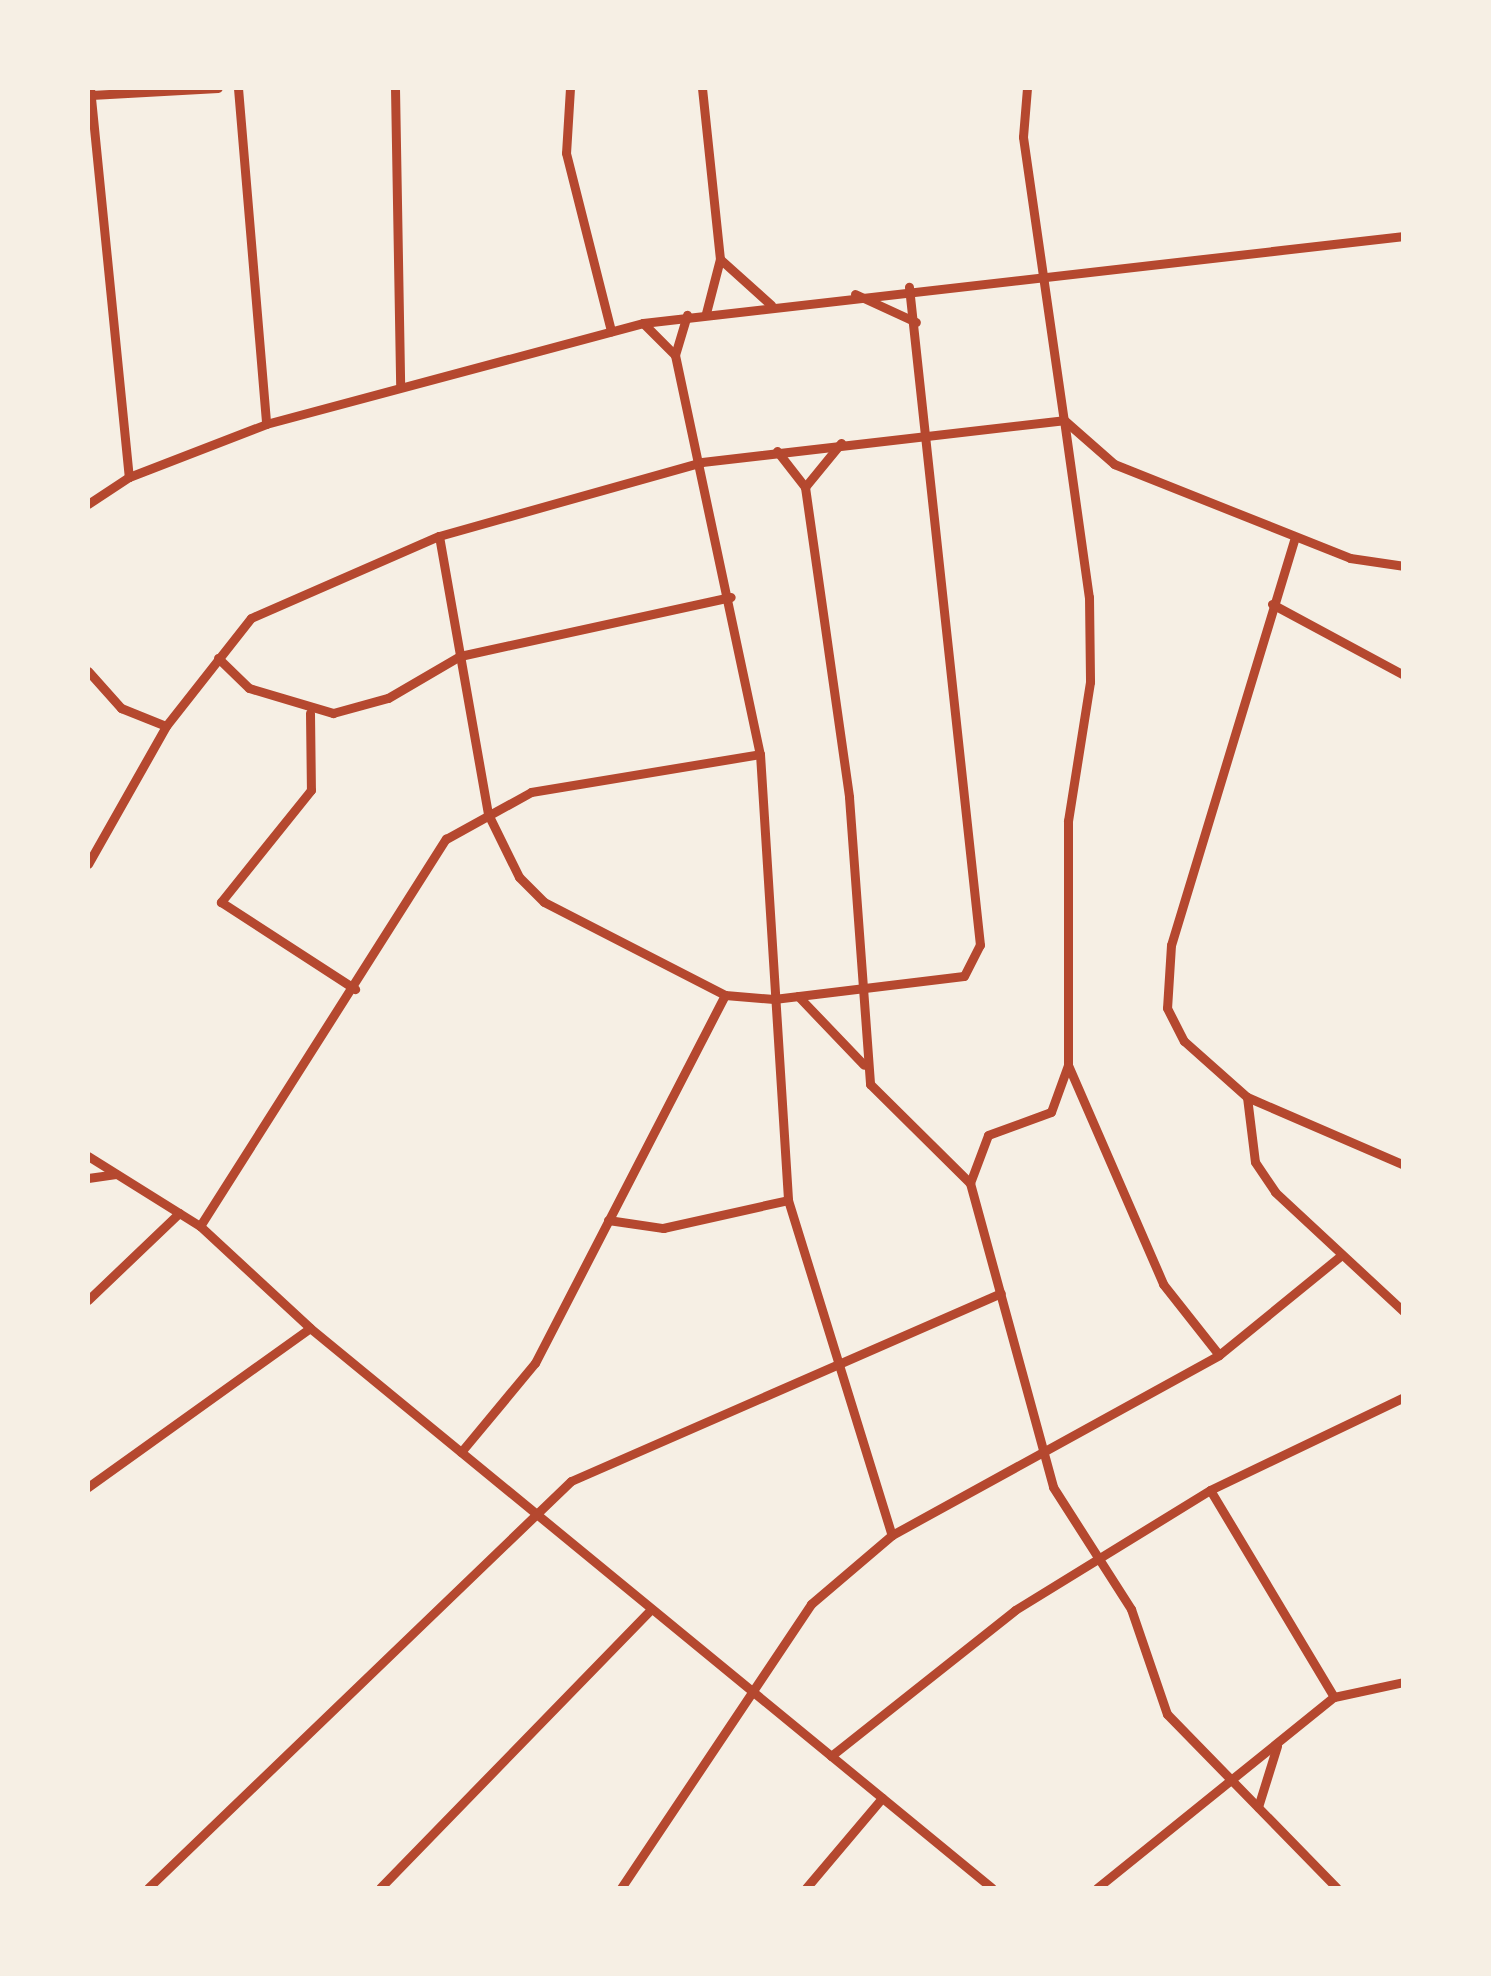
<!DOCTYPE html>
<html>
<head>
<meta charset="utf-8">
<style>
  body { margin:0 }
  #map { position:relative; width:1491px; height:1976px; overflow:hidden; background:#f6efe4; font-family:"Golos Text",sans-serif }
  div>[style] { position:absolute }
  .minor>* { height:9px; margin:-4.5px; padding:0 4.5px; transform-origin:4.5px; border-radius:4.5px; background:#b5482f }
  span { translate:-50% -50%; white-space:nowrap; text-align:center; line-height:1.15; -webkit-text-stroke:8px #f6efe4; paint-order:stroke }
  .frame { position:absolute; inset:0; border:90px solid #f6efe4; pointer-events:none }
</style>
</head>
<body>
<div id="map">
  <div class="minor">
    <div style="left:90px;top:88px;width:391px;rotate:84.3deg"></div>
    <div style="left:238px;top:88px;width:337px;rotate:85.2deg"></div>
    <div style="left:395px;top:88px;width:296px;rotate:89deg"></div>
    <div style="left:570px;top:88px;width:65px;rotate:93.5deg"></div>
    <div style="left:566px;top:153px;width:184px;rotate:75.8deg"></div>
    <div style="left:702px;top:88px;width:172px;rotate:84deg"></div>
    <div style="left:720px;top:259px;width:56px;rotate:104.5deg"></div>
    <div style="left:1027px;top:88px;width:49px;rotate:94.7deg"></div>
    <div style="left:1023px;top:137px;width:286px;rotate:81.8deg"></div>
    <div style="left:1064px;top:420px;width:67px;rotate:41.3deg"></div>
    <div style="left:1114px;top:464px;width:254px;rotate:21.7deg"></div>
    <div style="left:1350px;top:558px;width:55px;rotate:8.4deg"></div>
    <div style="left:91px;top:95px;width:127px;rotate:-3.2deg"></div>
    <div style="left:720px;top:259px;width:69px;rotate:42deg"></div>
    <div style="left:855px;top:294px;width:67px;rotate:24.7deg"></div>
    <div style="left:643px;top:323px;width:45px;rotate:45deg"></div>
    <div style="left:675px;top:355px;width:408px;rotate:78deg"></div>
    <div style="left:760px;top:754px;width:447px;rotate:86.4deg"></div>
    <div style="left:788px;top:1200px;width:351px;rotate:72.8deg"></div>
    <div style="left:675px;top:355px;width:42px;rotate:-73.3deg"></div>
    <div style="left:777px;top:451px;width:46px;rotate:52.1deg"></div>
    <div style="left:805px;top:487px;width:313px;rotate:81.9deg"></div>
    <div style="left:849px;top:797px;width:288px;rotate:85.8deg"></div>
    <div style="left:870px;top:1084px;width:141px;rotate:44.7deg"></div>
    <div style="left:970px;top:1183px;width:315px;rotate:74.7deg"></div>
    <div style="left:1053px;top:1487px;width:145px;rotate:57.4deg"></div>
    <div style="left:1131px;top:1609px;width:111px;rotate:71.1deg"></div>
    <div style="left:1167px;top:1714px;width:243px;rotate:45.7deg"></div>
    <div style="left:805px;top:487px;width:57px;rotate:-50.7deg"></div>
    <div style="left:88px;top:504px;width:49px;rotate:-33.4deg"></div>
    <div style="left:129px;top:477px;width:147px;rotate:-21.1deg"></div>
    <div style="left:266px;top:424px;width:390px;rotate:-15deg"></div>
    <div style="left:643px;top:323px;width:766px;rotate:-6.52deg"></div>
    <div style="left:439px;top:536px;width:282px;rotate:80deg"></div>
    <div style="left:488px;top:814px;width:70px;rotate:63.8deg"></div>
    <div style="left:519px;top:877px;width:35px;rotate:45deg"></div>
    <div style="left:544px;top:902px;width:203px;rotate:27.2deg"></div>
    <div style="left:725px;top:995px;width:49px;rotate:4.7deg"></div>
    <div style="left:774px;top:999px;width:191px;rotate:-6.9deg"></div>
    <div style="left:964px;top:976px;width:35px;rotate:-63deg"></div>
    <div style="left:980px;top:945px;width:662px;rotate:-96.16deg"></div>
    <div style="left:1295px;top:537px;width:426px;rotate:106.9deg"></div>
    <div style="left:1171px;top:945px;width:63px;rotate:93.6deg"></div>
    <div style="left:1167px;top:1008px;width:37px;rotate:63deg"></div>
    <div style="left:1184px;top:1041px;width:84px;rotate:41.6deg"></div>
    <div style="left:1247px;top:1097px;width:171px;rotate:23.4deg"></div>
    <div style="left:1272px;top:604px;width:150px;rotate:28.3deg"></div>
    <div style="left:218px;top:658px;width:43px;rotate:44.1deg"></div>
    <div style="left:249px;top:688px;width:88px;rotate:16.6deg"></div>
    <div style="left:333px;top:713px;width:57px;rotate:-15.3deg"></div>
    <div style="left:388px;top:698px;width:83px;rotate:-30.3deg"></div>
    <div style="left:460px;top:656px;width:277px;rotate:-12.3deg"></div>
    <div style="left:88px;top:671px;width:50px;rotate:48.3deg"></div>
    <div style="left:121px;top:708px;width:48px;rotate:21.8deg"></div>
    <div style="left:310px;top:713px;width:77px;rotate:89.3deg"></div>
    <div style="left:311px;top:790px;width:144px;rotate:128.8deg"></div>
    <div style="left:221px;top:902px;width:160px;rotate:33deg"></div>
    <div style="left:88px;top:864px;width:159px;rotate:-60.5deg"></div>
    <div style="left:166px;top:726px;width:137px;rotate:-51.8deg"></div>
    <div style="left:251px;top:618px;width:205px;rotate:-23.6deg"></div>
    <div style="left:439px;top:536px;width:273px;rotate:-15.7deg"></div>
    <div style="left:702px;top:462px;width:364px;rotate:-6.6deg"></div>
    <div style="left:1064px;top:420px;width:179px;rotate:82deg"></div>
    <div style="left:1089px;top:597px;width:85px;rotate:89.3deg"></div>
    <div style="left:1090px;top:682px;width:141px;rotate:99deg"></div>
    <div style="left:1068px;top:821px;width:244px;rotate:90deg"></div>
    <div style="left:1068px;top:1065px;width:239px;rotate:66.5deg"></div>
    <div style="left:1163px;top:1284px;width:90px;rotate:51.7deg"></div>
    <div style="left:798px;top:996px;width:95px;rotate:46.3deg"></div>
    <div style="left:1247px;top:1097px;width:65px;rotate:83deg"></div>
    <div style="left:1255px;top:1162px;width:36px;rotate:56deg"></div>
    <div style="left:1275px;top:1192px;width:176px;rotate:42.9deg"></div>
    <div style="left:88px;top:1156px;width:132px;rotate:32deg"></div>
    <div style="left:200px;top:1226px;width:150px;rotate:42.8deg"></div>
    <div style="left:310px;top:1328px;width:882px;rotate:39.39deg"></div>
    <div style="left:88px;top:1178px;width:28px;rotate:-8deg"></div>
    <div style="left:970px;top:1183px;width:51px;rotate:-69.4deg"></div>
    <div style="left:988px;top:1135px;width:67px;rotate:-20.1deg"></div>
    <div style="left:1051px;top:1112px;width:50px;rotate:-70.1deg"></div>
    <div style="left:608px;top:1220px;width:56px;rotate:8.3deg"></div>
    <div style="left:663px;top:1228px;width:128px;rotate:-12.6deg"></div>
    <div style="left:200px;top:1226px;width:459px;rotate:-57.6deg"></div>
    <div style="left:446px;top:839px;width:97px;rotate:-28.9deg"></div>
    <div style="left:531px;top:792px;width:232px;rotate:-9.4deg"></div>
    <div style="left:88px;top:1300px;width:126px;rotate:-43.7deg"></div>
    <div style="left:461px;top:1452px;width:116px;rotate:-50.3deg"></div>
    <div style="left:535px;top:1363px;width:414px;rotate:-62.7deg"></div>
    <div style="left:88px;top:1487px;width:273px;rotate:-35.6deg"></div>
    <div style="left:1334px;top:1697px;width:241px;rotate:-120.9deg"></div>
    <div style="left:1210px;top:1490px;width:215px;rotate:-25.6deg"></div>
    <div style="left:831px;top:1756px;width:235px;rotate:-38.4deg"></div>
    <div style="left:1015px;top:1610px;width:229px;rotate:-31.6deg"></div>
    <div style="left:1258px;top:1807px;width:64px;rotate:-72.7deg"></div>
    <div style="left:148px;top:1888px;width:587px;rotate:-43.9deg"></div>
    <div style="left:571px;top:1481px;width:469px;rotate:-23.6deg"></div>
    <div style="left:380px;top:1888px;width:389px;rotate:-45.8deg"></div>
    <div style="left:621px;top:1888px;width:342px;rotate:-56.2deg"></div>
    <div style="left:811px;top:1604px;width:106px;rotate:-40.4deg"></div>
    <div style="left:892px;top:1535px;width:373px;rotate:-28.8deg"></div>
    <div style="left:1219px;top:1355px;width:155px;rotate:-39.2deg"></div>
    <div style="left:806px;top:1888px;width:118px;rotate:-49.8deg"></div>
    <div style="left:1097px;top:1888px;width:304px;rotate:-38.9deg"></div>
    <div style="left:1334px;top:1697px;width:72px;rotate:-12.1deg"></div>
  </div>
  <div class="frame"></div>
</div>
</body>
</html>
